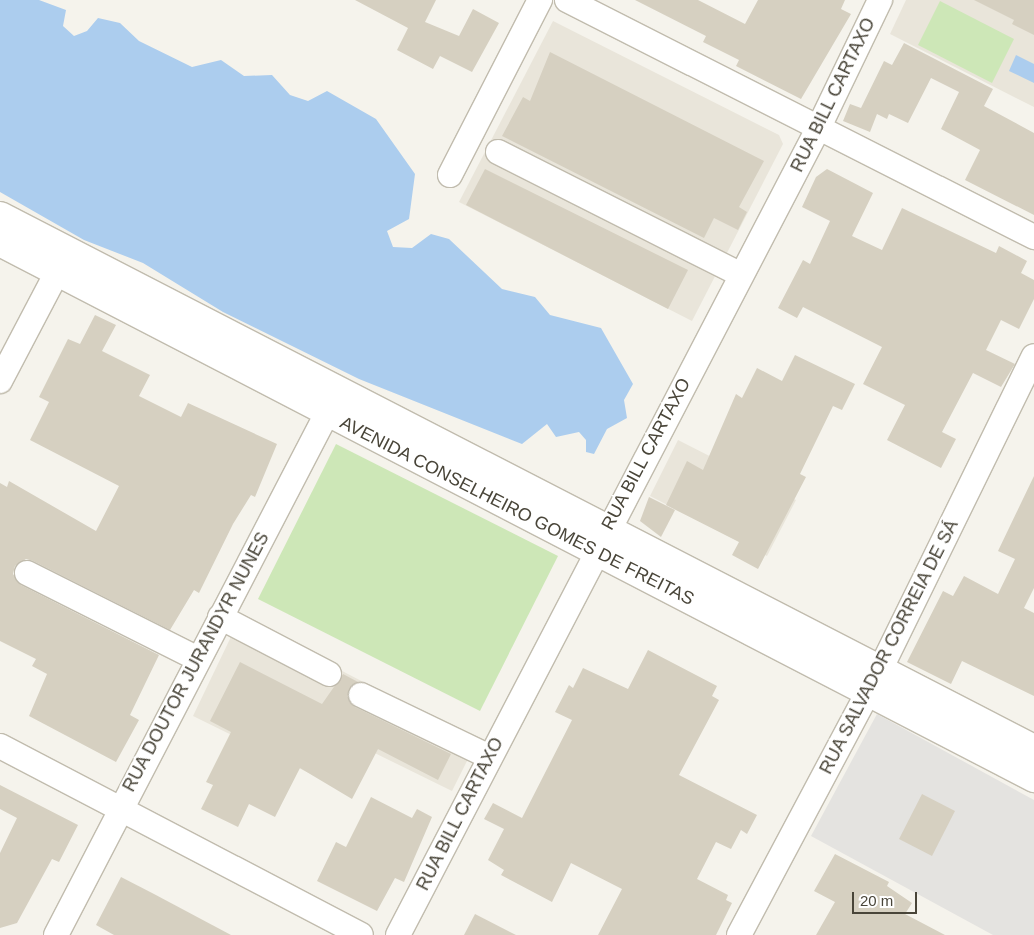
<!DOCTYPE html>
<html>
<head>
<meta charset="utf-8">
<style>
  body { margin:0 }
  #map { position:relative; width:1034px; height:935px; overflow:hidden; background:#f5f3ec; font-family:Arial,sans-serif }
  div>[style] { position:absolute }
  .residential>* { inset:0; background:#e9e5da }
  .green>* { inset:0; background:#cde7b7 }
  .parking>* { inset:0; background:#e4e3e0 }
  .water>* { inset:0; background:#accdee }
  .building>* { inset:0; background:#d6d0c1 }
  .roads { filter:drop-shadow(1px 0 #c1bcae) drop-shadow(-1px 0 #c1bcae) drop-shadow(0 1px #c1bcae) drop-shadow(0 -1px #c1bcae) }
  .minor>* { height:24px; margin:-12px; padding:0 12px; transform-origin:12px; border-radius:12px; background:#fff }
  .tertiary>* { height:28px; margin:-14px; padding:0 14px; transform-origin:14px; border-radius:14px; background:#fff }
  span { translate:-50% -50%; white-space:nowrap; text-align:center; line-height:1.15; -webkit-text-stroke:4px #fff; paint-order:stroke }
  .street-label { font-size:18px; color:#494539 }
  .scale { position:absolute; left:852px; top:892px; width:65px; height:22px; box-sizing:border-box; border:2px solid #494539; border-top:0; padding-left:6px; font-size:15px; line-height:18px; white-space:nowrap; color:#494539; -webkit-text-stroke:4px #fff; paint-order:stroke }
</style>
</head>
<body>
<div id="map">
  <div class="residential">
    <div style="clip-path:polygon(906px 0,1034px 0,1034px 107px,890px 34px)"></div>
    <div style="clip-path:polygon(553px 21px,779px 135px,783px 144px,692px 321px,459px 202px)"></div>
    <div style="clip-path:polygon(678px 440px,796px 500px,767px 556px,650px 496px)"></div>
    <div style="clip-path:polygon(240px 618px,477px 741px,452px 791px,336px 734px,315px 776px,193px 716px)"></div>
  </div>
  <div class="green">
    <div style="clip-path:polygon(940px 1px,1014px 39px,992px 83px,918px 45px)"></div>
    <div style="clip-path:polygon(336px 444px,558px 556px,480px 711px,258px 599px)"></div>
  </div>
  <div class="parking">
    <div style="clip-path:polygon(877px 714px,1034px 800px,1034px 935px,993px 935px,811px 836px)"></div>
  </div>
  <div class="water">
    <div style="clip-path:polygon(0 0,39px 0,66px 10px,63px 26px,74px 36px,87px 31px,98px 18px,120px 23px,139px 41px,192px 67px,221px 60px,244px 76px,272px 75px,290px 95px,308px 101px,327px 91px,376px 119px,415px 174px,409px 219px,387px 231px,393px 247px,412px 248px,431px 234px,449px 239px,502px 289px,535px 297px,550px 315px,601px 328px,633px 384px,624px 400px,627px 418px,607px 429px,594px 454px,586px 452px,586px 440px,579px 432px,556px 437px,547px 424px,522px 444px,359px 379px,223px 312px,143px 263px,84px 240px,0 192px)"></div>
    <div style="clip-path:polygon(1016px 55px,1034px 64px,1034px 83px,1009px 71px)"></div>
  </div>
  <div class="building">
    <div style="clip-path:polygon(355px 0,436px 0,425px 22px,459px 36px,473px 9px,499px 23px,472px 72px,440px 56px,433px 69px,397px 50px,408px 28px)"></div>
    <div style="clip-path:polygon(635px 0,698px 0,745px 24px,758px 0,845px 0,841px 9px,851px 14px,801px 99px,736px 66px,739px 60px,703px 42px,706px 36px)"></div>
    <div style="clip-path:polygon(974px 0,1034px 0,1034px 35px,1012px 24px,1014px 20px)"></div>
    <div style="clip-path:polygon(904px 43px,993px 89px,984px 106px,1034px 133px,1034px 215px,965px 180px,980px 150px,941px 129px,959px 92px,931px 78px,908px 123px,889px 114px,887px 119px,877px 114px,870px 132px,843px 121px,850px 104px,861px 108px,884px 61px,892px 65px)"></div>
    <div style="clip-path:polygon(550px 52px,764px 161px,739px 207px,747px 212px,738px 230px,714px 218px,704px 238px,502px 136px,523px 97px,530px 101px)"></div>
    <div style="clip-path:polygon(485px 169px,688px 270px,668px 309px,466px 205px)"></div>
    <div style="clip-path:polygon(827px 169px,873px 193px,852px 236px,882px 250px,902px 208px,996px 253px,999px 246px,1027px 261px,1021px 273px,1034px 280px,1034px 299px,1019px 329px,1001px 320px,986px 350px,1015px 364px,1001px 387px,973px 373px,942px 432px,956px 439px,941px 468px,887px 440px,905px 405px,863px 384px,882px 347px,803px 307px,797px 318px,778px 308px,803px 260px,810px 264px,830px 221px,802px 207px,816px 177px)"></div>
    <div style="clip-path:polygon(95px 315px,116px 325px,102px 351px,150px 375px,139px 396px,181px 417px,188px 403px,277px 444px,255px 497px,251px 495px,233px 524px,199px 593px,194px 590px,170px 630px,33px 561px,26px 559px,15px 566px,13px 574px,21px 585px,159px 655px,130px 715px,139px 720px,116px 762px,29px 716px,47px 674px,32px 666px,36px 659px,0 641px,0 483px,7px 487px,9px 481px,96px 531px,119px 486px,30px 440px,49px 402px,39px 397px,68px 339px,80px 344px)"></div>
    <div style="clip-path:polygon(795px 355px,855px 384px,842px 410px,833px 406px,800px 474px,806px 477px,758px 569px,732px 555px,739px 542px,666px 505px,687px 461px,703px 470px,736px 394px,742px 398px,757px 368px,782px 381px)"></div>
    <div style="clip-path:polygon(1034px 476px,1034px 588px,1024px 608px,1034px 613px,1034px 696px,962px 661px,951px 684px,907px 662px,943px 591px,953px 596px,964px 576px,998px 594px,1015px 559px,998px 551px)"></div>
    <div style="clip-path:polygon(649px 497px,675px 510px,661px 537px,640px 521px)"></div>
    <div style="clip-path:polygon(648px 650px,717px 686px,712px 696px,719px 700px,679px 775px,757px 815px,747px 834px,741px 830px,731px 849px,716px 842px,697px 879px,728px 895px,726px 900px,732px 903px,716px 935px,598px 935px,622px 889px,571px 863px,552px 902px,501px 875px,504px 870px,488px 860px,504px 829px,484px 819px,493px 803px,522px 818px,572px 720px,555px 712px,569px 685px,573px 688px,583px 668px,628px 689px)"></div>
    <div style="clip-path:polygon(240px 662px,322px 704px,343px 674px,358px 682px,347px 696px,355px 707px,451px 754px,438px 780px,378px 749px,352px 799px,300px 768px,275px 817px,249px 804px,238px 827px,201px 809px,213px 785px,206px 782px,231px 732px,210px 721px)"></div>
    <div style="clip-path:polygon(0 785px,78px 825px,59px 862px,52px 859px,17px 923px,0 928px,0 853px,17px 818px,0 809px)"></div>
    <div style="clip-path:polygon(922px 794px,955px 811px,932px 856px,899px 839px)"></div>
    <div style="clip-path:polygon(371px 797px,412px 818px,417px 809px,432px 817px,404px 882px,395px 878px,377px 911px,317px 881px,336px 842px,346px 847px)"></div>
    <div style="clip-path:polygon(835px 854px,889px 882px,887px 886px,912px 903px,905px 914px,945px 935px,816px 935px,835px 902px,814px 891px)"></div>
    <div style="clip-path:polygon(121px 877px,154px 894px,231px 935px,114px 935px,96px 925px)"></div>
    <div style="clip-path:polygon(475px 914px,516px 935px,464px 935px)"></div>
  </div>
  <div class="roads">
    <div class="minor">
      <div style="left:567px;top:0;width:524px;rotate:26.91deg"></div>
      <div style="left:498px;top:152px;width:272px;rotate:26.8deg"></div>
      <div style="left:450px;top:175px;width:197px;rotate:-62.8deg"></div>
      <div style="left:0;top:381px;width:140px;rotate:-62.3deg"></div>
      <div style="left:27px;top:573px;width:191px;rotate:26.7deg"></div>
      <div style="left:220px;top:617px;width:123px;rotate:27.6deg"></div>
      <div style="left:361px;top:695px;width:143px;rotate:25.7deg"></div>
      <div style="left:0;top:746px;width:407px;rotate:27.6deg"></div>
      <div style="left:56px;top:935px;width:607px;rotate:-62.55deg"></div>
      <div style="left:398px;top:935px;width:909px;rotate:-62.48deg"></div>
      <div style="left:818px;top:129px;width:143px;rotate:-64.3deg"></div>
      <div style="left:739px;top:935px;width:302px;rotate:-62deg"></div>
      <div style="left:881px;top:668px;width:347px;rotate:-63.9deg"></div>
    </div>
    <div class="tertiary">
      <div style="left:0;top:216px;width:1163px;rotate:27.27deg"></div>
      <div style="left:0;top:242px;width:1165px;rotate:27.4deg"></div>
    </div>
  </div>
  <div class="street-label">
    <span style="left:833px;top:95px;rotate:-64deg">RUA BILL CARTAXO</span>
    <span style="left:646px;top:454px;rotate:-62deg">RUA BILL CARTAXO</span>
    <span style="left:517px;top:511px;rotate:27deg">AVENIDA CONSELHEIRO GOMES DE FREITAS</span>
    <span style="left:889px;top:647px;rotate:-63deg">RUA SALVADOR CORREIA DE SÁ</span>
    <span style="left:196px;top:662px;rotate:-62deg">RUA DOUTOR JURANDYR NUNES</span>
    <span style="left:460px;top:814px;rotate:-63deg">RUA BILL CARTAXO</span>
  </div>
  <div class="scale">20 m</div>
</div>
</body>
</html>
